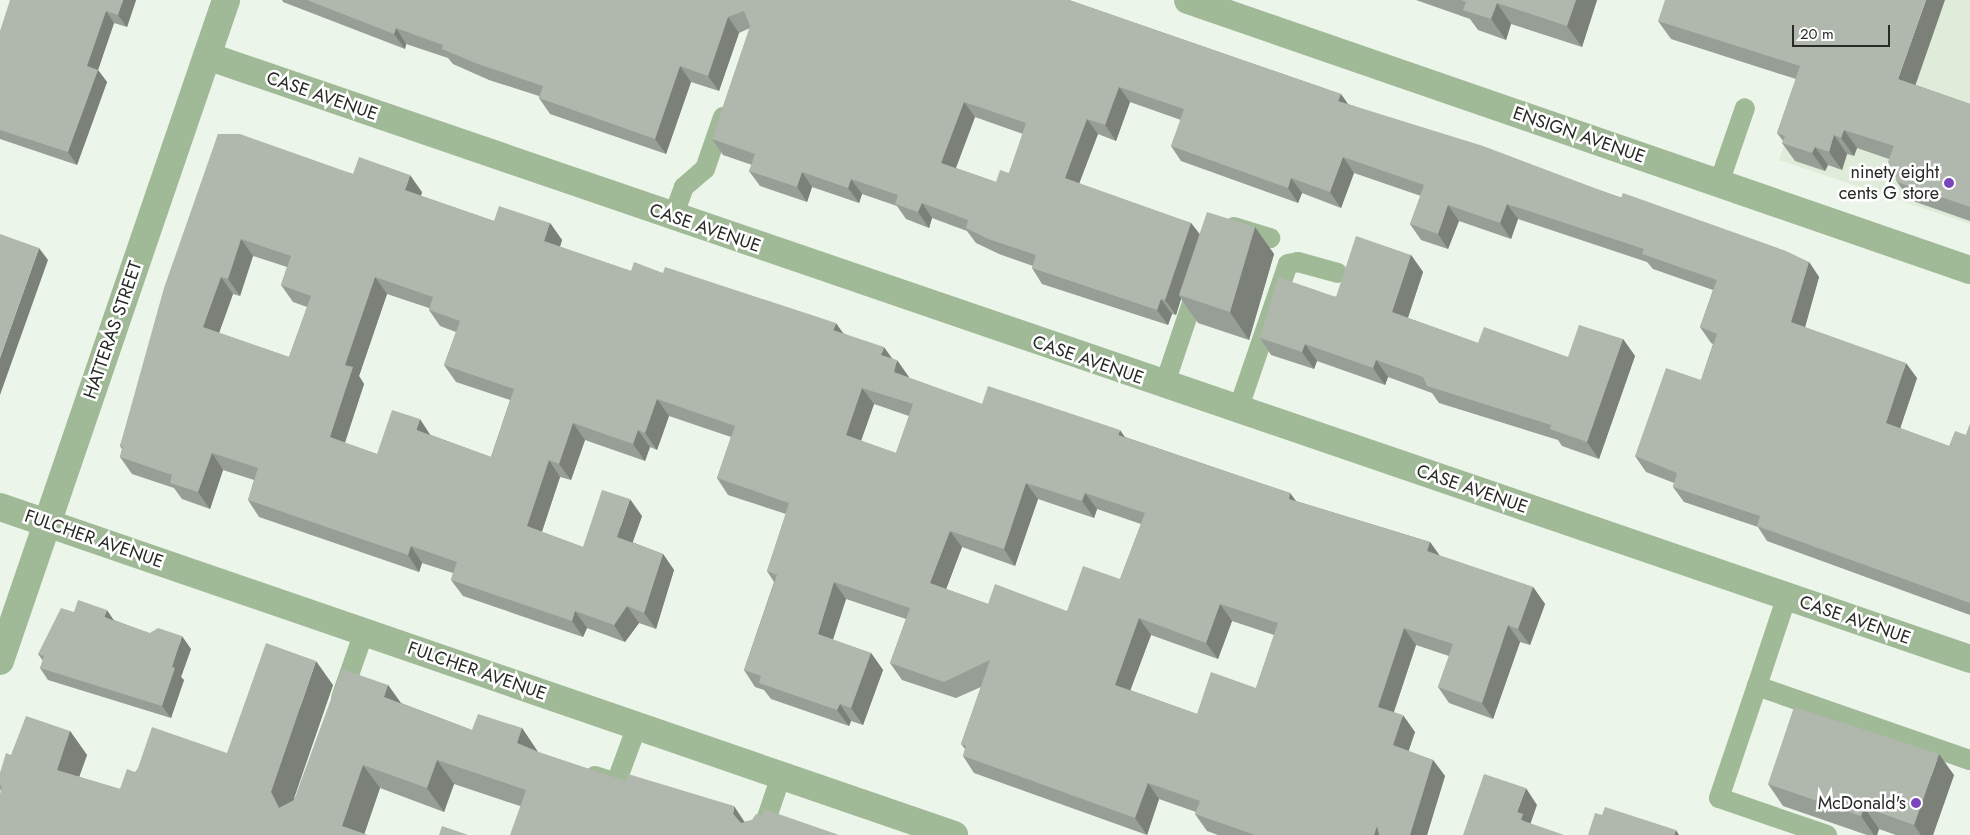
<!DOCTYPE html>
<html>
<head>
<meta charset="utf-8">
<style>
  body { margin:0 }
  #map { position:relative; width:1970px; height:835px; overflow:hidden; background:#ecf5e9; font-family:Jost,sans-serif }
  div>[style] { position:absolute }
  .built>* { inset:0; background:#dfecd9 }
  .service>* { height:20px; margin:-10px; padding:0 10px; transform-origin:10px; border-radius:10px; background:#a0b996 }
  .minor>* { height:28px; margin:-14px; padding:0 14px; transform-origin:14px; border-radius:14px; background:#a0b996 }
  .wall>* { inset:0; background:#979e95 }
  .shaded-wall>* { inset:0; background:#7b8179 }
  .building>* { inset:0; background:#b0b8ad }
  .dots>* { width:14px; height:14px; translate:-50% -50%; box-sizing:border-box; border:2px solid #fff; border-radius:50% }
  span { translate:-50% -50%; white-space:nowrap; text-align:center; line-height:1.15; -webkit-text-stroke:5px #fff; paint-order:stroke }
  .street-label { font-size:18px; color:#272a25 }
  .poi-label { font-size:18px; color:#272a25 }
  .right { translate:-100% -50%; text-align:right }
  .scale { position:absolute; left:1792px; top:25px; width:98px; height:22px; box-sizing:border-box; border:2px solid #272a25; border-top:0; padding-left:6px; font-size:15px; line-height:18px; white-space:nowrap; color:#272a25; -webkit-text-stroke:4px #fff; paint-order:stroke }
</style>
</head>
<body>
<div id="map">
  <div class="built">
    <div style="clip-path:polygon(1834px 0,1970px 0,1970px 224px,1779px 160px)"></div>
  </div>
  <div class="service">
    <div style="left:1719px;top:183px;width:79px;rotate:-70.9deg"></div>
    <div style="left:673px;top:217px;width:32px;rotate:-70deg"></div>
    <div style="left:684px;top:187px;width:28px;rotate:-41deg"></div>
    <div style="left:705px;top:169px;width:55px;rotate:-70.9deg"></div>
    <div style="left:1234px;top:227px;width:38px;rotate:17deg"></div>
    <div style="left:1164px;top:386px;width:107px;rotate:-71.4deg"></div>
    <div style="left:1238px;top:410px;width:154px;rotate:-71.1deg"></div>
    <div style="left:1288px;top:264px;width:10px;rotate:-11deg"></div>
    <div style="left:1298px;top:262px;width:41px;rotate:15.4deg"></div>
    <div style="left:1757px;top:686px;width:95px;rotate:-71.6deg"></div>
    <div style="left:341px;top:698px;width:70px;rotate:-70.8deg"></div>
    <div style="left:595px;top:776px;width:22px;rotate:18deg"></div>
    <div style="left:616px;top:783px;width:61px;rotate:-69.8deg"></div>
    <div style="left:761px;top:835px;width:62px;rotate:-71.3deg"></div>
    <div style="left:1827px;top:835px;width:114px;rotate:-161.1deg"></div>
    <div style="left:1719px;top:798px;width:118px;rotate:-71.3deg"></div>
    <div style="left:1757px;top:686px;width:225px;rotate:19.2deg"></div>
  </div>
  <div class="minor">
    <div style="left:1188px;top:0;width:827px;rotate:19.05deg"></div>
    <div style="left:207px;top:56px;width:1863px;rotate:18.88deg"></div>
    <div style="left:0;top:507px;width:1009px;rotate:18.97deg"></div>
    <div style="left:0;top:661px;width:699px;rotate:-71.12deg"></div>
  </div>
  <div class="wall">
    <div style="clip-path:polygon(136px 0,127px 27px,114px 23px,98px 70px,107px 82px,77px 165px,0 139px,0 31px)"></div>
    <div style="clip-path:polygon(evenodd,282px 0,1069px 0,1341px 94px,1348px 104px,1809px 262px,1819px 277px,1805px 327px,1917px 378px,1900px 428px,1949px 446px,1966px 435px,1970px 424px,1970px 615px,1767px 541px,1758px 527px,1684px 502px,1673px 487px,1674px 483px,1646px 472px,1635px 456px,1701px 380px,1713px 344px,1711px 343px,1700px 327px,1713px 290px,1653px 269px,1647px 262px,1518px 219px,1511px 239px,1459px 221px,1448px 249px,1421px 240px,1410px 224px,1421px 196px,1354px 173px,1341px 208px,1302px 193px,1298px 203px,1181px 161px,1171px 146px,1181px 120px,1130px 102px,1116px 141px,1098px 134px,1079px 184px,1191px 223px,1200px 234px,1255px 227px,1274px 254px,1249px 340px,1198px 323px,1181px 299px,1176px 315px,1172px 314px,1168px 325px,1042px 284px,1032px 268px,1033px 266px,999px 254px,976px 243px,967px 231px,932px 218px,929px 228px,906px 219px,897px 206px,862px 194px,859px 203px,812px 187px,807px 202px,760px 186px,749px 171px,752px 165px,723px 155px,712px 139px,750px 28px,739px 33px,719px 91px,691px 82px,666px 154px,550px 114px,539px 98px,539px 96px,489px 80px,453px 64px,448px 58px,406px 44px,405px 49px,283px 2px,282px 0,975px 117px,1023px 134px,1009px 173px,996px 182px,956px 168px,975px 117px)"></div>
    <div style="clip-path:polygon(1416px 0,1597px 0,1582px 47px,1511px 24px,1506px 40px,1478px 30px,1470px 19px)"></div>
    <div style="clip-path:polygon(1658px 21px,1916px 85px,1970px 104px,1970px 221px,1910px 200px,1897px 182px,1889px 159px,1857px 148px,1854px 156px,1847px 154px,1842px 170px,1828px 165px,1825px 171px,1795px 161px,1782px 143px,1783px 141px,1777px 133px,1796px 79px,1671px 39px)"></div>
    <div style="clip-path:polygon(evenodd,218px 134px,353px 174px,422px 192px,421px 196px,494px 221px,550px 223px,562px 240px,560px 247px,631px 271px,663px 273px,843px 333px,893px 359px,909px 378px,982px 404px,1125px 437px,1290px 493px,1296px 501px,1430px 542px,1440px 556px,1533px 587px,1545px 604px,1530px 645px,1520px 642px,1493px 719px,1449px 703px,1438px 687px,1449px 656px,1416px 645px,1394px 712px,1415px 732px,1408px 751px,1433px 760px,1445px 776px,1427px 835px,1218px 835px,1207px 831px,1195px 814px,1196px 812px,1159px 799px,1147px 835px,974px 773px,963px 756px,965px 749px,961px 744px,981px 687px,956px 698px,902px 680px,890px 663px,906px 619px,846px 599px,833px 640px,871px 653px,883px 670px,863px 725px,851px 721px,849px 726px,771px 699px,764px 690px,755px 687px,744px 670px,774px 582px,767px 571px,786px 514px,728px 495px,717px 478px,731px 437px,669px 416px,657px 450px,650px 447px,645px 461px,585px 440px,571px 480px,560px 477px,542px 532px,583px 547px,642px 516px,632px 542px,663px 554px,674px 570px,656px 629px,639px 623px,625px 642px,587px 628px,583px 637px,463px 596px,451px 580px,453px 573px,422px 563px,419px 572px,259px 517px,248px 500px,254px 480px,223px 470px,210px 509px,182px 499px,174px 488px,132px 474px,120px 457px,122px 449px,120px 446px,218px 134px,253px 256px,287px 267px,281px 285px,293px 302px,307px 307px,289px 357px,219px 333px,233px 294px,240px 296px,253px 256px,218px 134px,387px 294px,429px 308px,429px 310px,440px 326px,456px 332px,444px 365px,456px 382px,510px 400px,491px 457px,431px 435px,377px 454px,345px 443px,364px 384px,359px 376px,387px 294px,218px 134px,874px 404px,909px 416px,896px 453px,861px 441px,874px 404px,218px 134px,1038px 499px,1094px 518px,1097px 509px,1141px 524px,1120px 579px,1067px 611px,988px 604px,946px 589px,962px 547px,1015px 566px,1038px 499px,218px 134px,1232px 621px,1274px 635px,1256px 688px,1197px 714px,1130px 690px,1151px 635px,1218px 659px,1232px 621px)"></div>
    <div style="clip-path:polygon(1411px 255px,1423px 272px,1408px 318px,1478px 343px,1568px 357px,1623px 339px,1635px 356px,1599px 459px,1562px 446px,1558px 440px,1439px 403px,1432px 393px,1388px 377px,1385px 385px,1317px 361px,1314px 369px,1271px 355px,1260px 338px)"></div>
    <div style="clip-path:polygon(74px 612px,114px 620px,191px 649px,181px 677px,184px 680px,171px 718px,48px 680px,40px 668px,43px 661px,38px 654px)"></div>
    <div style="clip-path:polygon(333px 685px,293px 800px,388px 685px,401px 703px,472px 730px,522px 728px,538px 752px,744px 822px,752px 820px,762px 816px,839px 835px,520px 806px,454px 784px,444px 812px,380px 788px,364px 834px,1px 791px,0 789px,0 773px,11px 755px,70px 731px,87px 755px,79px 777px,120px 789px,135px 772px,227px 753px)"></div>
    <div style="clip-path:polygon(1954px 775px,1933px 835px,1896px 835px,1879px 829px,1877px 835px,1867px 835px,1783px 806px,1768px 784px)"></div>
  </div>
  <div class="shaded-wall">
    <div style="clip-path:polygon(123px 0,136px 0,127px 27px,118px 15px)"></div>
    <div style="clip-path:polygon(1576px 0,1597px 0,1582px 47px,1567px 26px)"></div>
    <div style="clip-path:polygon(1926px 0,1945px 0,1911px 98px,1898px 79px)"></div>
    <div style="clip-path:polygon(1497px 3px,1511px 24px,1506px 40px,1491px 19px)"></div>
    <div style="clip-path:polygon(106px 11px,114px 23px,98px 70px,107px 82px,77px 165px,68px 152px,87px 66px)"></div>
    <div style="clip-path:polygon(728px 17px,739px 33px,719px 91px,708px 76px)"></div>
    <div style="clip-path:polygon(396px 28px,406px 44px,405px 49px,394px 34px)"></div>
    <div style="clip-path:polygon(680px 66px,691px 82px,666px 154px,655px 139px)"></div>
    <div style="clip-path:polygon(1119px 87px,1130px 102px,1116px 141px,1105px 125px)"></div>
    <div style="clip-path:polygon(1341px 94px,1351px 109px,1338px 101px)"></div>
    <div style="clip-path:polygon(964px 102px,975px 117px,952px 178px,941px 163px)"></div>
    <div style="clip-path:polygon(1087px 119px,1098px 134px,1075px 194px,1065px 178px)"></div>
    <div style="clip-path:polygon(1844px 130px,1857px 148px,1854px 156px,1841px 138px)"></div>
    <div style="clip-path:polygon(1834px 135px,1847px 154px,1842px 170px,1829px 152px)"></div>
    <div style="clip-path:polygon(1815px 147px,1828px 165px,1825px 171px,1812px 153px)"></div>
    <div style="clip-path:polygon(1343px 157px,1354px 173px,1341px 208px,1330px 192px)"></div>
    <div style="clip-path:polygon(802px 172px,812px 187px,807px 202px,797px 187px)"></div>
    <div style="clip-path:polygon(410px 175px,422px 192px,417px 207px,405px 190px)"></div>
    <div style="clip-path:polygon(1291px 178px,1302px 193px,1298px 203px,1288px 188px)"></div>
    <div style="clip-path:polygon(851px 179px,862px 194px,859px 203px,848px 188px)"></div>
    <div style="clip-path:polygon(922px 203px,932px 218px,929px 228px,918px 212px)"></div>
    <div style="clip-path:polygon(1507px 204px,1518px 219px,1511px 239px,1500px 223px)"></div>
    <div style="clip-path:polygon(1448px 205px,1459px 221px,1448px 249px,1438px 234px)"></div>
    <div style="clip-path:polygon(550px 223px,562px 240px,556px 258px,544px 241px)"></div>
    <div style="clip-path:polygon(1191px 223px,1202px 238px,1179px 295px,1181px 299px,1176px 315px,1165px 300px)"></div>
    <div style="clip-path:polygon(1255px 227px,1274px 254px,1249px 340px,1230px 312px)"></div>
    <div style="clip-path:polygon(241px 239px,253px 256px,240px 296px,228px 279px)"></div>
    <div style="clip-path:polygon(39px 248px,48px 260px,0 395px,0 358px)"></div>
    <div style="clip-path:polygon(1411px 255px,1423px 272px,1404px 329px,1392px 312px)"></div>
    <div style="clip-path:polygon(1809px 262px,1819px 277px,1802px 338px,1791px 322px)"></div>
    <div style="clip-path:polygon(221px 277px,233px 294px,215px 344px,203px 327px)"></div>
    <div style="clip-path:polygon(375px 277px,387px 294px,359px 376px,364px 384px,341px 454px,330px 437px,345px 365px)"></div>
    <div style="clip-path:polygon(1161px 299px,1172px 314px,1168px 325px,1157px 310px)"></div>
    <div style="clip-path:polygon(836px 323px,848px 340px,833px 330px)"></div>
    <div style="clip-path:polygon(1623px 339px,1635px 356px,1599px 459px,1587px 442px)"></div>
    <div style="clip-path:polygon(1305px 344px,1317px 361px,1314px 369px,1302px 352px)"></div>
    <div style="clip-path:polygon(884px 347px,896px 364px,881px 355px)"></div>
    <div style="clip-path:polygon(897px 360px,909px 377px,905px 389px,894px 372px)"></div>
    <div style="clip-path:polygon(1376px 360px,1388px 377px,1385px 385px,1373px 368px)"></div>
    <div style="clip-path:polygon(1906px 363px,1917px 378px,1897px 438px,1886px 423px)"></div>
    <div style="clip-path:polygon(862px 388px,874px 404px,857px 452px,846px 435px)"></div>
    <div style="clip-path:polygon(657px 399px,669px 416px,657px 450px,645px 433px)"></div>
    <div style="clip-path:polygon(420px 419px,431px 436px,416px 430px)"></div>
    <div style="clip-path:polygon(573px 423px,585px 440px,571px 480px,559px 464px)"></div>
    <div style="clip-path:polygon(638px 430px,650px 447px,645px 461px,633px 444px)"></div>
    <div style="clip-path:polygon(1120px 430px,1132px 447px,1118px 435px)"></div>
    <div style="clip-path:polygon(212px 453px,223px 470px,210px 509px,198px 492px)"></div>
    <div style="clip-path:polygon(549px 460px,560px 477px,538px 543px,527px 526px)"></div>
    <div style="clip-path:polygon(1026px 483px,1038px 499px,1015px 566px,1004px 549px)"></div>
    <div style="clip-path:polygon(1085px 493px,1097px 509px,1094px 518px,1082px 501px)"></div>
    <div style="clip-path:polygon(1290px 493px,1302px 510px,1289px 499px)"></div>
    <div style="clip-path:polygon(630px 499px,642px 516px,629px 553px,617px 537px)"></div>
    <div style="clip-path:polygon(950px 531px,962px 547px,942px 600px,930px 583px)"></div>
    <div style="clip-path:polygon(1430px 542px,1442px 559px,1427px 551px)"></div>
    <div style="clip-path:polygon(411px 546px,422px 563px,419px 572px,408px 555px)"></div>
    <div style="clip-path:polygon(663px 554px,674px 570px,656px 629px,644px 613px)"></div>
    <div style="clip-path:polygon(834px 582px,846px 599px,829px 651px,818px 634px)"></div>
    <div style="clip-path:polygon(1533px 587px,1545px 604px,1530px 645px,1518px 629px)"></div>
    <div style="clip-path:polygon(1220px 604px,1232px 621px,1218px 659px,1206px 643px)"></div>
    <div style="clip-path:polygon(627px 606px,639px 623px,625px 642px,614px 625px)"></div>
    <div style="clip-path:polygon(107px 610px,115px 622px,104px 617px)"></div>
    <div style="clip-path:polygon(575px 611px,587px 628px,583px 637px,572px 621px)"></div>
    <div style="clip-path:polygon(1139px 618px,1151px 635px,1126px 702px,1115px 685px)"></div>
    <div style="clip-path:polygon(1508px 625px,1520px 642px,1493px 719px,1482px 703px)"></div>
    <div style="clip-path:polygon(1404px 628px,1416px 645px,1390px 723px,1378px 707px)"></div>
    <div style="clip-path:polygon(182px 636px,191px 649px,181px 677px,184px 680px,171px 718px,162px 706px,172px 667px)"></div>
    <div style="clip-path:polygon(871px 653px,883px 670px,863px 725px,851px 708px)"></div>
    <div style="clip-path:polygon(316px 661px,333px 685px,288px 816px,279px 808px,271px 792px)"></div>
    <div style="clip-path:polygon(388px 685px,405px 709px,384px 697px)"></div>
    <div style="clip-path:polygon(840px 704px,851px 721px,849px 726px,837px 710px)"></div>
    <div style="clip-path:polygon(1403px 715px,1415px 732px,1405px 762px,1393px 745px)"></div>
    <div style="clip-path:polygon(522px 728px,538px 752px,517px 743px)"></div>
    <div style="clip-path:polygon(70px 731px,87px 755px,73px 794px,57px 770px)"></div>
    <div style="clip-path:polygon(1939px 754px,1954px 775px,1933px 835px,1921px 835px,1914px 825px)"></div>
    <div style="clip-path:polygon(437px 760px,454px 784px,444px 812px,427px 788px)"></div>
    <div style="clip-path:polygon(1433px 760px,1445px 776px,1427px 835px,1410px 835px)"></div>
    <div style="clip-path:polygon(363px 765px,380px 788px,364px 835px,342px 826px)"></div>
    <div style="clip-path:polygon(1148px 783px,1159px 799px,1147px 835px,1135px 818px)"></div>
    <div style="clip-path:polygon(1526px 788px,1537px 805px,1530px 825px,1521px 820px,1517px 812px)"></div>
    <div style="clip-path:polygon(734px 806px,750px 830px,750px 835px,733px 814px)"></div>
    <div style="clip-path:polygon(1864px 807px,1879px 829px,1877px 835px,1874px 835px,1861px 816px)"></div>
    <div style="clip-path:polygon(1377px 826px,1383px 835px,1374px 835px)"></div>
    <div style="clip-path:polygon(1676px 830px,1679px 835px,1674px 835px)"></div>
  </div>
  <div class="building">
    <div style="clip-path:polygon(10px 0,123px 0,118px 15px,106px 11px,87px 66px,98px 70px,68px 152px,0 130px,0 31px)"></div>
    <div style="clip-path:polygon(evenodd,307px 0,1069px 0,1341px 94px,1338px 101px,1483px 146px,1621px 198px,1623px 193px,1786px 251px,1809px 262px,1791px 322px,1906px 363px,1886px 423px,1949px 446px,1955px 431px,1966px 435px,1970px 424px,1970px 603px,1757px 526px,1760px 516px,1673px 487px,1677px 473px,1635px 456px,1666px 368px,1701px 380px,1717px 334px,1700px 327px,1717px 280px,1642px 254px,1644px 249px,1507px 204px,1500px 223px,1448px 205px,1438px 234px,1410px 224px,1424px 185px,1343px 157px,1330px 192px,1291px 178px,1288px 188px,1171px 146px,1184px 109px,1119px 87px,1105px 125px,1087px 119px,1065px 178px,1191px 223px,1165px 300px,1161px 299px,1157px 310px,1032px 268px,1036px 255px,988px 239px,966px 228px,968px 220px,922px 203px,918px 212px,895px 204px,898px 195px,851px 179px,848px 188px,802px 172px,797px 187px,749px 171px,755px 154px,712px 139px,750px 26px,744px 11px,728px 17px,708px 76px,680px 66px,655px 139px,539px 98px,543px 86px,478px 64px,442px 49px,443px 45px,396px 28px,394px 34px,307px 0,964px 102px,1026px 123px,1009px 173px,1000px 170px,996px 182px,941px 163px,964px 102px)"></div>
    <div style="clip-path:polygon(1461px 0,1576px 0,1567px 26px,1497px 3px,1491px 19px,1463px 10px,1466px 2px)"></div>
    <div style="clip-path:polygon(1665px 0,1926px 0,1898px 79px,1970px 104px,1970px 207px,1897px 182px,1888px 162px,1894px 146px,1844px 130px,1841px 138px,1834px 135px,1829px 152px,1815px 147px,1812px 153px,1782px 143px,1785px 136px,1777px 133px,1800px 66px,1658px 21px)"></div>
    <div style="clip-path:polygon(evenodd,218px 134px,240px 134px,353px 174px,359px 157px,410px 175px,405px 190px,494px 221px,499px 206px,550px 223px,544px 241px,631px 271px,634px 262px,663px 273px,665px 267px,836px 323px,833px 330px,884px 347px,881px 355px,897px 360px,894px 372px,982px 404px,988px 386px,1120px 430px,1118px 435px,1290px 493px,1289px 499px,1430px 542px,1427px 551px,1533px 587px,1518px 629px,1508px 625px,1482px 703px,1438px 687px,1453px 644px,1404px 628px,1378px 707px,1403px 715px,1393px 745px,1433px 760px,1410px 835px,1379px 835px,1377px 826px,1374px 835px,1255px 835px,1195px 814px,1200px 801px,1148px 783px,1135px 818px,963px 756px,966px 746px,961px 744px,990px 660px,944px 682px,890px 663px,910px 608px,834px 582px,818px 634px,871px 653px,851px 708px,840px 704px,837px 710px,759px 683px,761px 676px,744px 670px,777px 575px,767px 571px,789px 503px,717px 478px,735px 426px,657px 399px,645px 433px,638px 430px,633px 444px,573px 423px,559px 464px,549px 460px,527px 526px,583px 547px,602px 490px,630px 499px,617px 537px,663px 554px,644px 613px,627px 606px,614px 625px,575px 611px,572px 621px,451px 580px,457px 562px,411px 546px,408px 555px,248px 500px,258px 468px,212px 453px,198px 492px,170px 483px,172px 475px,120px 457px,123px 447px,120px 446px,164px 288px,218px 134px,241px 239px,291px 256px,281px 285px,311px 296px,289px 357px,203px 327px,221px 277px,228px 279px,241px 239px,218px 134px,375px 277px,433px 297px,429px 310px,460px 321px,444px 365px,514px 389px,491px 457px,416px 430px,420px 419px,392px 410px,377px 454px,330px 437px,353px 367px,345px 365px,375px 277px,218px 134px,862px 388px,913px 404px,896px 453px,846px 435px,862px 388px,218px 134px,1026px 483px,1082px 501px,1085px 493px,1145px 513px,1120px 579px,1083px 566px,1067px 611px,995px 584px,988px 604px,930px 583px,950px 531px,1004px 549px,1026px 483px,218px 134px,1220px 604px,1278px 623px,1256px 688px,1211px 672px,1197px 714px,1115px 685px,1139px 618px,1206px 643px,1220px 604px)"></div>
    <div style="clip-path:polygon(1207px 212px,1255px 227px,1230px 312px,1179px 295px)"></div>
    <div style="clip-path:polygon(0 234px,39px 248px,0 358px)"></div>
    <div style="clip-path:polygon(1356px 236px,1411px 255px,1392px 312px,1478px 343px,1484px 327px,1568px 357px,1579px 325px,1623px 339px,1587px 442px,1550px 429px,1551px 425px,1427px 386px,1423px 377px,1376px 360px,1373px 368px,1305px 344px,1302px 352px,1260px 338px,1278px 277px,1336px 297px)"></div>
    <div style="clip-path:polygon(78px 600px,107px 610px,104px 617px,150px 633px,158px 628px,182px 636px,172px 667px,175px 668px,162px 706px,40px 668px,44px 656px,38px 654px,61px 608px,74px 612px)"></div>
    <div style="clip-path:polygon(266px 643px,316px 661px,271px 792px,279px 808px,294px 800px,342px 669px,388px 685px,384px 697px,472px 730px,478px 714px,522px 728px,517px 743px,541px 753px,626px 781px,628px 774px,734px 806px,733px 814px,741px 823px,752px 820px,756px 814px,762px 816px,764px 809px,839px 835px,510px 835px,526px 790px,437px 760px,427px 788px,363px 765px,342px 826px,368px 835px,0 835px,0 794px,2px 786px,0 785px,0 773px,6px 753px,11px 755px,26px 716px,70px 731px,57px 770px,120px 789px,127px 769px,135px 772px,138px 768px,152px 727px,227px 753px)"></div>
    <div style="clip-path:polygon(1794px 707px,1939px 754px,1914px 825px,1864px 807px,1861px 816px,1768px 784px)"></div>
    <div style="clip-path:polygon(1484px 774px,1526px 788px,1517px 812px,1523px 814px,1521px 820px,1564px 835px,1463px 835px)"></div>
    <div style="clip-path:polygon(1605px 807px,1676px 830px,1674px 835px,1588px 835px,1595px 813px,1602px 815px)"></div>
    <div style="clip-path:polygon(442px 826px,468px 835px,439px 835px)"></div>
  </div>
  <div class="dots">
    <div style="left:1949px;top:183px;background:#7b46bd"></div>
    <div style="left:1916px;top:803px;background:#7b46bd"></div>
  </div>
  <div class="street-label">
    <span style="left:322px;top:96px;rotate:19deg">CASE AVENUE</span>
    <span style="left:1579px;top:135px;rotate:19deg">ENSIGN AVENUE</span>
    <span style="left:705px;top:228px;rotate:19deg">CASE AVENUE</span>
    <span style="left:113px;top:330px;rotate:-71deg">HATTERAS STREET</span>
    <span style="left:1088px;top:360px;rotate:19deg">CASE AVENUE</span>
    <span style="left:1472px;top:489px;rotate:19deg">CASE AVENUE</span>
    <span style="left:94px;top:539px;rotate:19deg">FULCHER AVENUE</span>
    <span style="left:1855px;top:620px;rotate:19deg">CASE AVENUE</span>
    <span style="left:477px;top:671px;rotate:19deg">FULCHER AVENUE</span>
  </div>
  <div class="poi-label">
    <span class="right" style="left:1939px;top:183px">ninety eight<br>cents G store</span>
    <span class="right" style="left:1906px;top:803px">McDonald's</span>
  </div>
  <div class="scale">20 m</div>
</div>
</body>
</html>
